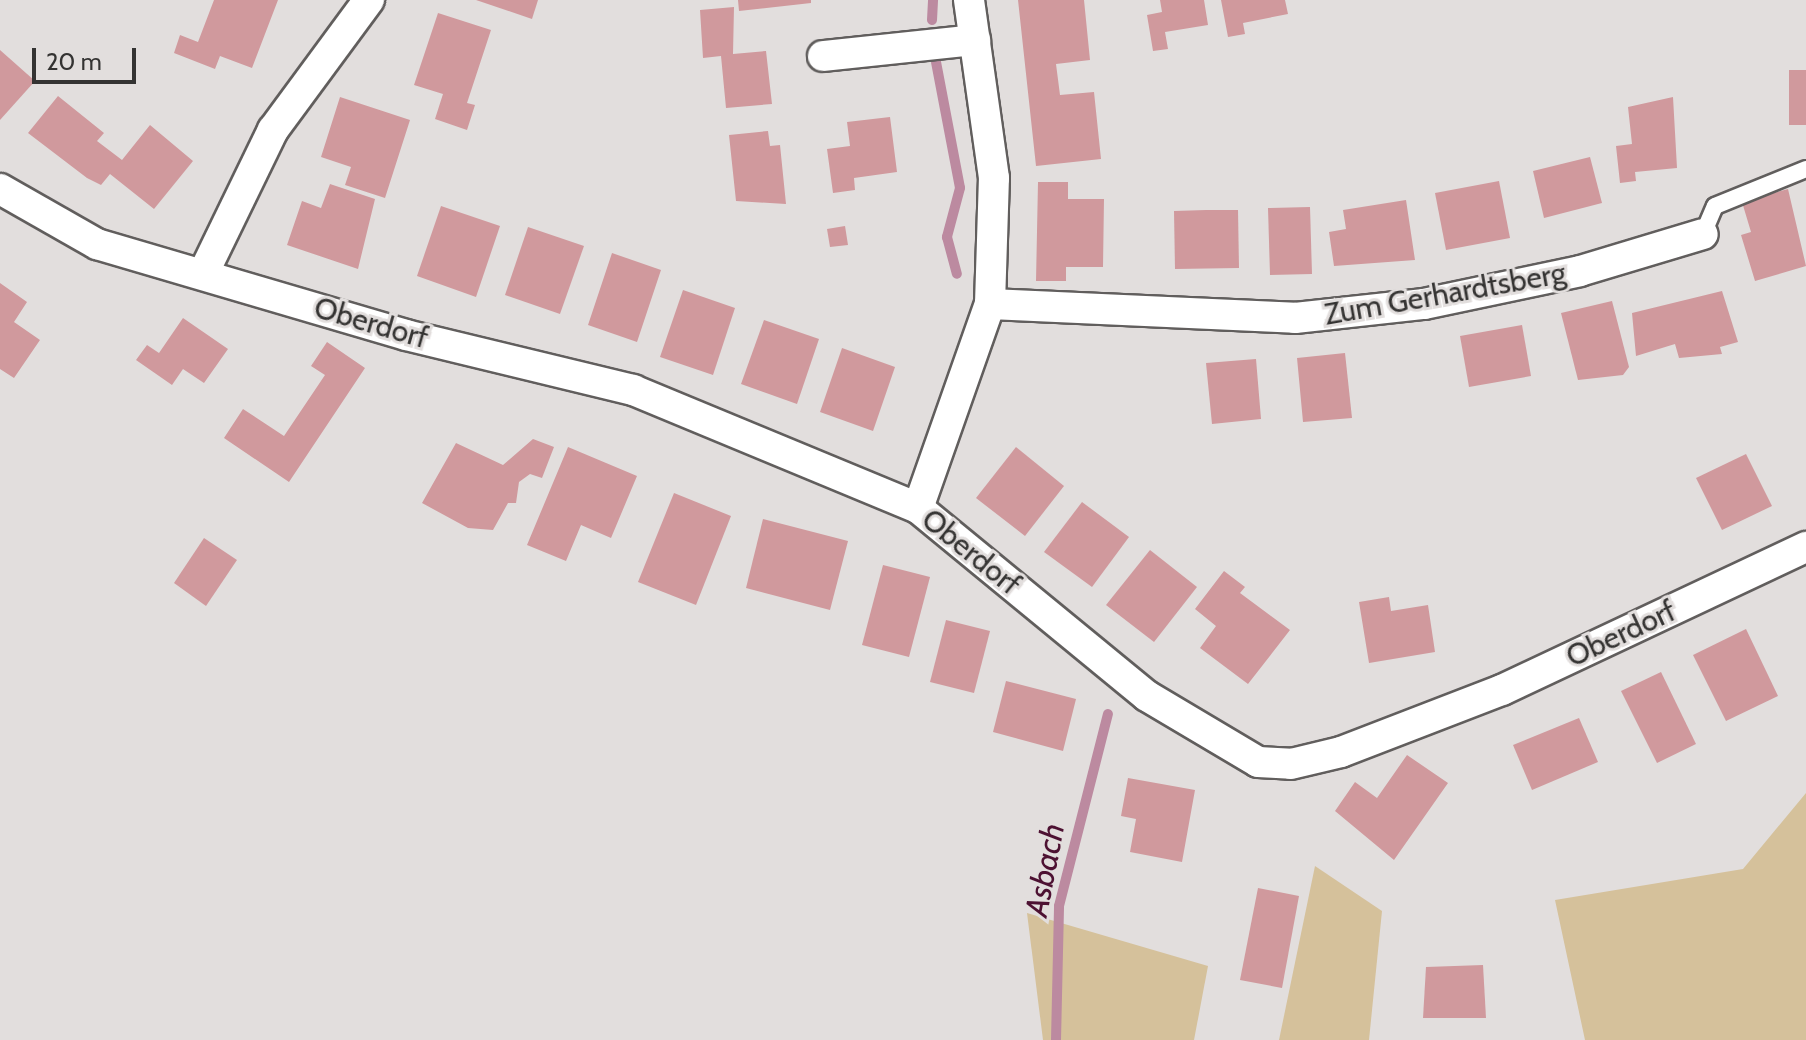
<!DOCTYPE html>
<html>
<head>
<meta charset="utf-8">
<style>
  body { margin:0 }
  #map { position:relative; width:1806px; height:1040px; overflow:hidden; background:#e2dedd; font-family:Cabin,sans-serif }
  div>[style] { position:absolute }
  .green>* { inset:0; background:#d5c19b }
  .stream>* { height:10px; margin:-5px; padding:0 5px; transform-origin:5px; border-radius:5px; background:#bc8aa0 }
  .building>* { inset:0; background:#d0999d }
  .roads { filter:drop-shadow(2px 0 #615e5d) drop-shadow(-2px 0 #615e5d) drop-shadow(0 2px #615e5d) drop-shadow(0 -2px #615e5d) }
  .service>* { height:16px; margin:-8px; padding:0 8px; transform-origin:8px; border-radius:8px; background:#fff }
  .minor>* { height:30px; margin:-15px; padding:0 15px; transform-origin:15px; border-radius:15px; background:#fff }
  span { translate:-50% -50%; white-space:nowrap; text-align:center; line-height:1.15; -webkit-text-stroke:6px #e2dedd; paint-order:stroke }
  .street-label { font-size:30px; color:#343332 }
  .water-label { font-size:32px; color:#4d1132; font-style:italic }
  .scale { position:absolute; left:32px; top:48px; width:104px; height:36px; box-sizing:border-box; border:4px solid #343332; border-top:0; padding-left:10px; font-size:24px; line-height:28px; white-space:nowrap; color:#343332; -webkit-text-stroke:6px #e2dedd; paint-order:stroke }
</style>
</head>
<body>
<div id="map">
  <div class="green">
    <div style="clip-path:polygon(1806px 793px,1806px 1040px,1585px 1040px,1555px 900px,1743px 869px)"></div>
    <div style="clip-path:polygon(1315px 866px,1382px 911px,1369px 1040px,1279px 1040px)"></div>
    <div style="clip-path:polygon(1027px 913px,1208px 966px,1194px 1040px,1043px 1040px)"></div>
  </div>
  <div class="stream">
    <div style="left:932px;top:20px;width:20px;rotate:-87deg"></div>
    <div style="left:936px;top:62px;width:128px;rotate:79.2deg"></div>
    <div style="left:960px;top:188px;width:51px;rotate:104.9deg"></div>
    <div style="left:947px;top:237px;width:38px;rotate:75deg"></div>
    <div style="left:1056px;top:1040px;width:134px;rotate:-88.7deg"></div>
    <div style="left:1059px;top:906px;width:198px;rotate:-75.7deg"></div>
  </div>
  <div class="building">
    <div style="clip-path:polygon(214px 0,278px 0,252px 68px,220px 56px,215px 69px,174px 53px,180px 35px,198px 42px)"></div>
    <div style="clip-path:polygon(476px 0,538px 0,532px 19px)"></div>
    <div style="clip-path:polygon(738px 0,811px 0,811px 3px,739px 11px)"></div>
    <div style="clip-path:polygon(1018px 0,1084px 0,1090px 60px,1056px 64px,1060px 95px,1094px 92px,1101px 159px,1036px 166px)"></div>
    <div style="clip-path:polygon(1160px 0,1204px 0,1208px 25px,1165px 32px,1168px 49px,1153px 51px,1147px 15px,1162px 12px)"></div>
    <div style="clip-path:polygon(1221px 0,1285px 0,1288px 14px,1243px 23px,1245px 34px,1228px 37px)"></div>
    <div style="clip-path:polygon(734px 7px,733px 54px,766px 51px,772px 104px,726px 108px,721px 56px,703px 58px,700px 10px)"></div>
    <div style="clip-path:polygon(438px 13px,491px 30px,467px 103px,475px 105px,467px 130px,435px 119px,443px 94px,414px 85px)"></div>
    <div style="clip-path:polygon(0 50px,35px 81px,0 120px)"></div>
    <div style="clip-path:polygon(1789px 70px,1806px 70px,1806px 125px,1789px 125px)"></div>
    <div style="clip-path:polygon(58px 96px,104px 133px,97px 141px,122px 160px,150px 125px,193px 161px,154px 209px,110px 174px,101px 185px,87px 178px,28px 133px)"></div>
    <div style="clip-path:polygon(340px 97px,410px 120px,385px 198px,345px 185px,351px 167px,321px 157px)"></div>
    <div style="clip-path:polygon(1673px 97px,1677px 168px,1635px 172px,1636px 181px,1620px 183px,1616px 146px,1632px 144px,1628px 107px)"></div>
    <div style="clip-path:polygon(890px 117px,897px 172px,854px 178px,855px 190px,833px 193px,827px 149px,850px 146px,847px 122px)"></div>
    <div style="clip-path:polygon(768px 131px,770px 146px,780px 145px,786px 204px,736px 201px,729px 135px)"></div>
    <div style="clip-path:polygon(1590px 157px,1602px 203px,1544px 218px,1533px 171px)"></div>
    <div style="clip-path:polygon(1499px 181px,1510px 238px,1446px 250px,1435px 193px)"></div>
    <div style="clip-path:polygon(1038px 182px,1068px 182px,1068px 199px,1104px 199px,1103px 267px,1066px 267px,1066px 281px,1036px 281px)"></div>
    <div style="clip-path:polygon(330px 184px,375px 199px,358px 269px,287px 245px,302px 201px,321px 208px)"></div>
    <div style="clip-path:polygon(1788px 189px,1806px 266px,1755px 281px,1741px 235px,1751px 232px,1742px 202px)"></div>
    <div style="clip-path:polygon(1406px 200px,1415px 260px,1334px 266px,1329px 232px,1346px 229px,1343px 210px)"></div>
    <div style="clip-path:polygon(441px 206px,500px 226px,476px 297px,417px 276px)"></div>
    <div style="clip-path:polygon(1310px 207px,1312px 274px,1270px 275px,1268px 208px)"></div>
    <div style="clip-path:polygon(1206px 210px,1238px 210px,1239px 268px,1175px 269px,1174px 211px)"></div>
    <div style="clip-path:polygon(845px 226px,848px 245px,830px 247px,827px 229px)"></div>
    <div style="clip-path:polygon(528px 227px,584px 246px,560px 314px,505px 295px)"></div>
    <div style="clip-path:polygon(612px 253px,661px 270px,637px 342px,588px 325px)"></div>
    <div style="clip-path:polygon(0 283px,27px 302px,14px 322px,40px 340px,14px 378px,0 369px)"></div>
    <div style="clip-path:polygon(683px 290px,735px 308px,713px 375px,660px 357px)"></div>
    <div style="clip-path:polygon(1722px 291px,1738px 342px,1720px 347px,1722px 354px,1679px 358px,1675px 344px,1636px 356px,1632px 313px)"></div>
    <div style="clip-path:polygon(1612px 301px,1629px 367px,1623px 375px,1578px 380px,1561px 313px)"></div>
    <div style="clip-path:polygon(183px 318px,228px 349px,204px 383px,183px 369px,172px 385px,136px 360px,147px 345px,159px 353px)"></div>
    <div style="clip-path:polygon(764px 320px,819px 339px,797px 404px,741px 384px)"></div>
    <div style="clip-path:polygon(1522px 325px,1531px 376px,1469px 387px,1460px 336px)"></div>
    <div style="clip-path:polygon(327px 342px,365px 368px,289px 482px,224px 438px,243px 409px,284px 436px,325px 375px,311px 366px)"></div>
    <div style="clip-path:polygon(842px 348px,895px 367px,873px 431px,820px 412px)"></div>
    <div style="clip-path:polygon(1345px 353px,1352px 418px,1303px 422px,1297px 358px)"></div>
    <div style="clip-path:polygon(1256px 359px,1261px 419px,1212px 424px,1206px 363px)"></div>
    <div style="clip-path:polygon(533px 439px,554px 447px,542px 478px,530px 474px,519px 482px,516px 503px,508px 503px,493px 530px,468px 528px,422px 503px,456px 443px,503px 465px)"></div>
    <div style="clip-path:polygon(568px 447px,637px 476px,611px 538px,581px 525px,566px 561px,527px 545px)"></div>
    <div style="clip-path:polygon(1016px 447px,1064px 486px,1025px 536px,976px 498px)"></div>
    <div style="clip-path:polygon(1746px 454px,1772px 506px,1722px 530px,1696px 478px)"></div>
    <div style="clip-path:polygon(674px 493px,731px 516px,696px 605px,638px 582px)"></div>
    <div style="clip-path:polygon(1082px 502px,1129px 537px,1092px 587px,1044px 552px)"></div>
    <div style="clip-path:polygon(763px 519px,848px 541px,830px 610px,746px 588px)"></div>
    <div style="clip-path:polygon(204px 538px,237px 560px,206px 606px,174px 583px)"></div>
    <div style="clip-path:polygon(1150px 550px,1197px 587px,1154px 642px,1106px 605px)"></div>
    <div style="clip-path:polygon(883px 565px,930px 577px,909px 657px,862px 645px)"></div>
    <div style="clip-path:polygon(1224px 571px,1245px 587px,1240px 593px,1290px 630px,1248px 684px,1200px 648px,1216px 626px,1195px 609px)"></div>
    <div style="clip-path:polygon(1389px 597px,1391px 611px,1428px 605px,1435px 652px,1369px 663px,1359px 602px)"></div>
    <div style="clip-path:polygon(946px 620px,990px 631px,974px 693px,930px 682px)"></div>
    <div style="clip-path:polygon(1746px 629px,1778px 696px,1726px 721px,1693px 655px)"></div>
    <div style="clip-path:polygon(1661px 672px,1696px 744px,1657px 763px,1621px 691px)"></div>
    <div style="clip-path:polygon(1006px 681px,1076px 699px,1063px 751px,993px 732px)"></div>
    <div style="clip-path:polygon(1579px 718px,1598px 762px,1532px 790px,1513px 745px)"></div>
    <div style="clip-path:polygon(1407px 755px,1448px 783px,1394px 860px,1335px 811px,1355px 782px,1377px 798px)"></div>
    <div style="clip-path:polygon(1128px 778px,1195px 790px,1182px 862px,1130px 852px,1136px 819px,1121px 816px)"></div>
    <div style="clip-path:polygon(1258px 888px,1299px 896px,1282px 988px,1240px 980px)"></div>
    <div style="clip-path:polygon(1483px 965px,1486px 1018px,1423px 1018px,1426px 967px)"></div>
  </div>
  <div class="roads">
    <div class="service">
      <div style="left:1703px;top:234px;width:30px;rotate:-67deg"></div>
      <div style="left:1715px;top:206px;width:98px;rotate:-22.1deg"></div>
    </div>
    <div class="minor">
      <div style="left:823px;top:56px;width:153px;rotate:-6deg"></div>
      <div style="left:0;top:189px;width:112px;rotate:29.6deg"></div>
      <div style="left:97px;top:244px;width:322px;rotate:16.4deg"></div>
      <div style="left:406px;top:335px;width:234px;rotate:13.6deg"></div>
      <div style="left:633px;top:390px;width:308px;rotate:22.5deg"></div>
      <div style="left:918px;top:508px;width:296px;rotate:39.4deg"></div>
      <div style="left:1147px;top:696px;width:129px;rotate:30.7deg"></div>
      <div style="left:1258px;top:762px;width:33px;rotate:3deg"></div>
      <div style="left:1291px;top:764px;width:51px;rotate:-13.5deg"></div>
      <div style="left:1341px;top:752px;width:173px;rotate:-21.1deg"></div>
      <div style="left:1502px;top:690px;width:336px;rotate:-25.2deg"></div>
      <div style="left:204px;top:272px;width:158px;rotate:-64.1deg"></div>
      <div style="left:273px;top:130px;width:162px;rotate:-53.6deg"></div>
      <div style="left:990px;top:304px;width:305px;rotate:2.6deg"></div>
      <div style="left:1295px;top:318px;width:130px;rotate:-6.2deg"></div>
      <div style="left:1424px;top:304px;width:159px;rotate:-11.9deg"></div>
      <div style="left:1580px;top:271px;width:128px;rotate:-16.7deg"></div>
      <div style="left:918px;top:508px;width:216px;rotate:-70.6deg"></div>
      <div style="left:990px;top:304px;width:126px;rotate:-88.2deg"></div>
      <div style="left:994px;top:178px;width:180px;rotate:-98deg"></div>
    </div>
  </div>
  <div class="street-label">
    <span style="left:1445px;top:294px;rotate:-10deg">Zum Gerhardtsberg</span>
    <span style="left:371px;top:323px;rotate:16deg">Oberdorf</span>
    <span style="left:971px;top:552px;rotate:39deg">Oberdorf</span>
    <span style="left:1621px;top:634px;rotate:-25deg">Oberdorf</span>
  </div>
  <div class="water-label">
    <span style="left:1045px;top:870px;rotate:-79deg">Asbach</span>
  </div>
  <div class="scale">20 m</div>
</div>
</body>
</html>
